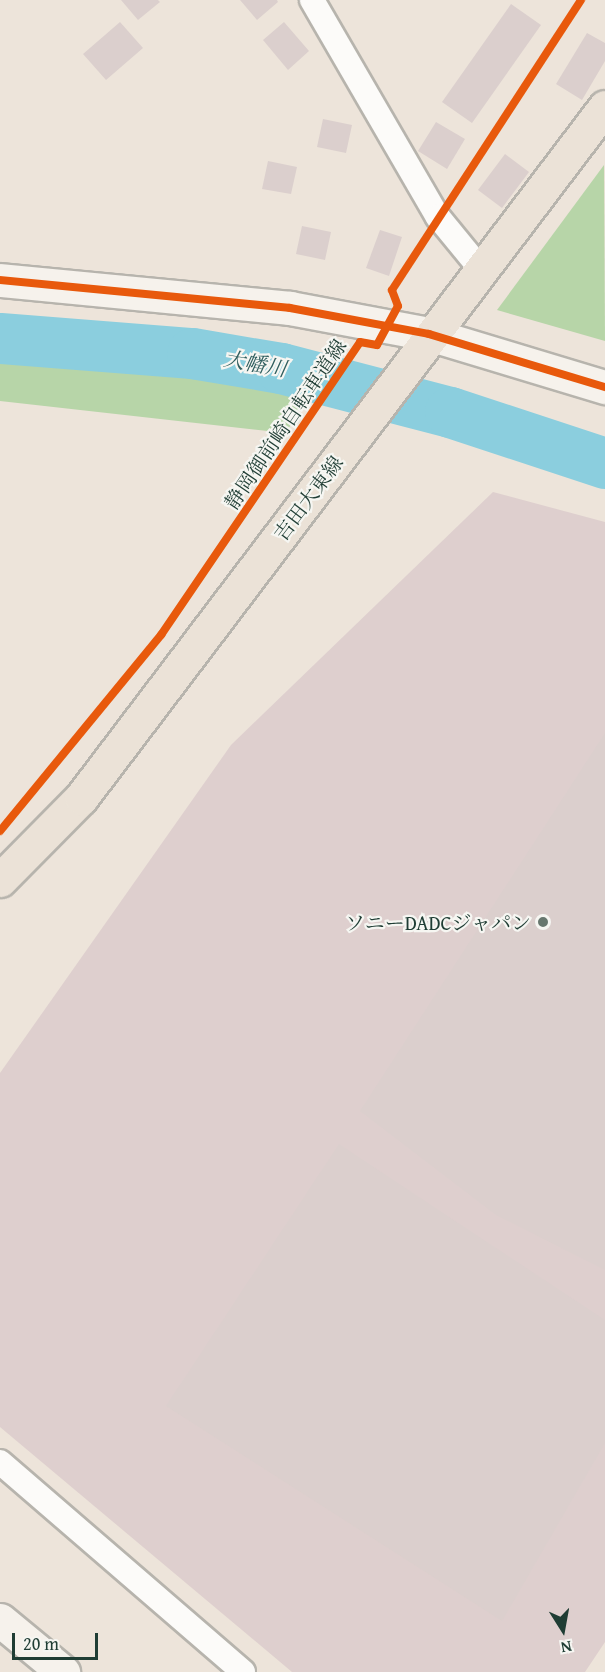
<!DOCTYPE html>
<html>
<head>
<meta charset="utf-8">
<style>
  body { margin:0 }
  #map { position:relative; width:605px; height:1672px; overflow:hidden; background:#ede4da; font-family:"Gentium Book Plus","Noto Serif JP",serif }
  div>[style] { position:absolute }
  .industrial>* { inset:0; background:#decfce }
  .green>* { inset:0; background:#b7d5a8 }
  .river>* { height:51px; margin:-25.5px; padding:0 25.5px; transform-origin:25.5px; border-radius:25.5px; background:#8bcede }
  .building>* { inset:0; background:#dbcfcd }
  .roads { filter:drop-shadow(2px 0 #b7b4ad) drop-shadow(-2px 0 #b7b4ad) drop-shadow(0 2px #b7b4ad) drop-shadow(0 -2px #b7b4ad) }
  .street>* { height:24px; margin:-12px; padding:0 12px; transform-origin:12px; border-radius:12px; background:#fcfbf9 }
  .secondary>* { height:33px; margin:-16.5px; padding:0 16.5px; transform-origin:16.5px; border-radius:16.5px; background:#f6f2ec }
  .primary>* { height:33px; margin:-16.5px; padding:0 16.5px; transform-origin:16.5px; border-radius:16.5px; background:#ebe2d7 }
  .cycleway>* { height:8px; margin:-4px; padding:0 4px; transform-origin:4px; border-radius:4px; background:#e8590c }
  .dots>* { width:16px; height:16px; translate:-50% -50%; box-sizing:border-box; border:3px solid #f6f6f2; border-radius:50% }
  span { translate:-50% -50%; white-space:nowrap; text-align:center; line-height:1.15; -webkit-text-stroke:4.5px #f6f6f2; paint-order:stroke }
  .street-label { font-size:20px; color:#1f3d34 }
  .poi-label { font-size:20px; color:#1f3d34 }
  .right { translate:-100% -50%; text-align:right }
  .water-label { font-size:21px; color:#305f5f; font-style:italic }
  .north { position:absolute; left:533px; top:1600px; width:60px; height:60px; -webkit-text-stroke:4px #f6f6f2; paint-order:stroke; rotate:169deg; font-size:16px; font-weight:700; line-height:24px; text-align:center; color:#1f3d34 }
  .north::after { content:''; display:block; margin:auto; width:21px; height:27px; background:#1f3d34; clip-path:polygon(50% 0,100% 100%,50% 72%,0 100%) }
  .scale { position:absolute; left:12px; top:1633px; width:86px; height:27px; box-sizing:border-box; border:3px solid #1f3d34; border-top:0; padding-left:8px; font-size:18px; line-height:21px; white-space:nowrap; color:#1f3d34; -webkit-text-stroke:4px #f6f6f2; paint-order:stroke }
</style>
</head>
<body>
<div id="map">
  <div class="industrial">
    <div style="clip-path:polygon(493px 492px,605px 522px,605px 1642px,585px 1672px,292px 1672px,0 1427px,0 1073px,231px 745px)"></div>
  </div>
  <div class="green">
    <div style="clip-path:polygon(604px 165px,605px 341px,497px 310px)"></div>
    <div style="clip-path:polygon(0 340px,137px 349px,311px 391px,286px 433px,0 401px)"></div>
  </div>
  <div class="river">
    <div style="left:0;top:338px;width:193px;rotate:4.5deg"></div>
    <div style="left:192px;top:353px;width:90px;rotate:9.6deg"></div>
    <div style="left:281px;top:368px;width:175px;rotate:14.6deg"></div>
    <div style="left:450px;top:412px;width:163px;rotate:18.2deg"></div>
  </div>
  <div class="building">
    <div style="clip-path:polygon(121px 0,158px 0,160px 2px,138px 20px)"></div>
    <div style="clip-path:polygon(240px 0,277px 0,278px 2px,257px 20px)"></div>
    <div style="clip-path:polygon(511px 4px,541px 25px,472px 123px,442px 102px)"></div>
    <div style="clip-path:polygon(120px 22px,143px 48px,106px 80px,83px 54px)"></div>
    <div style="clip-path:polygon(284px 22px,309px 51px,288px 70px,263px 40px)"></div>
    <div style="clip-path:polygon(587px 33px,605px 43px,605px 61px,582px 100px,556px 84px)"></div>
    <div style="clip-path:polygon(323px 119px,352px 125px,346px 153px,317px 147px)"></div>
    <div style="clip-path:polygon(436px 122px,465px 139px,447px 169px,418px 151px)"></div>
    <div style="clip-path:polygon(505px 154px,529px 172px,502px 208px,478px 190px)"></div>
    <div style="clip-path:polygon(268px 161px,297px 167px,291px 194px,262px 189px)"></div>
    <div style="clip-path:polygon(302px 226px,331px 232px,325px 260px,296px 254px)"></div>
    <div style="clip-path:polygon(380px 230px,402px 237px,389px 276px,366px 268px)"></div>
    <div style="clip-path:polygon(605px 733px,605px 1270px,496px 1215px,360px 1111px)"></div>
    <div style="clip-path:polygon(339px 1144px,605px 1320px,605px 1443px,502px 1621px,166px 1406px)"></div>
  </div>
  <div class="roads">
    <div class="street">
      <div style="left:312px;top:0;width:251px;rotate:59.9deg"></div>
      <div style="left:438px;top:217px;width:65px;rotate:50.6deg"></div>
      <div style="left:0;top:1462px;width:321px;rotate:40.8deg"></div>
    </div>
    <div class="secondary">
      <div style="left:0;top:280px;width:291px;rotate:5.5deg"></div>
      <div style="left:290px;top:308px;width:141px;rotate:10.6deg"></div>
      <div style="left:429px;top:334px;width:184px;rotate:16.8deg"></div>
      <div style="left:0;top:1620px;width:82px;rotate:39.5deg"></div>
    </div>
    <div class="primary">
      <div style="left:0;top:880px;width:115px;rotate:-45.4deg"></div>
      <div style="left:81px;top:798px;width:867px;rotate:-52.83deg"></div>
    </div>
  </div>
  <div class="cycleway">
    <div style="left:0;top:280px;width:291px;rotate:5.5deg"></div>
    <div style="left:290px;top:308px;width:141px;rotate:10.6deg"></div>
    <div style="left:429px;top:334px;width:184px;rotate:16.8deg"></div>
    <div style="left:0;top:831px;width:254px;rotate:-50.6deg"></div>
    <div style="left:161px;top:635px;width:354px;rotate:-55.8deg"></div>
    <div style="left:360px;top:342px;width:17px;rotate:10deg"></div>
    <div style="left:377px;top:345px;width:44px;rotate:-61.7deg"></div>
    <div style="left:398px;top:306px;width:17px;rotate:-111deg"></div>
    <div style="left:392px;top:290px;width:346px;rotate:-56.9deg"></div>
  </div>
  <div class="dots">
    <div style="left:543px;top:922px;background:#67776e"></div>
  </div>
  <div class="street-label">
    <span style="left:285px;top:424px;rotate:-56deg">静岡御前崎自転車道線</span>
    <span style="left:308px;top:498px;rotate:-53deg">吉田大東線</span>
  </div>
  <div class="poi-label">
    <span class="right" style="left:531px;top:922px">ソニーDADCジャパン</span>
  </div>
  <div class="water-label">
    <span style="left:255px;top:364px;rotate:10deg">大幡川</span>
  </div>
  <div class="north">N</div>
  <div class="scale">20 m</div>
</div>
</body>
</html>
